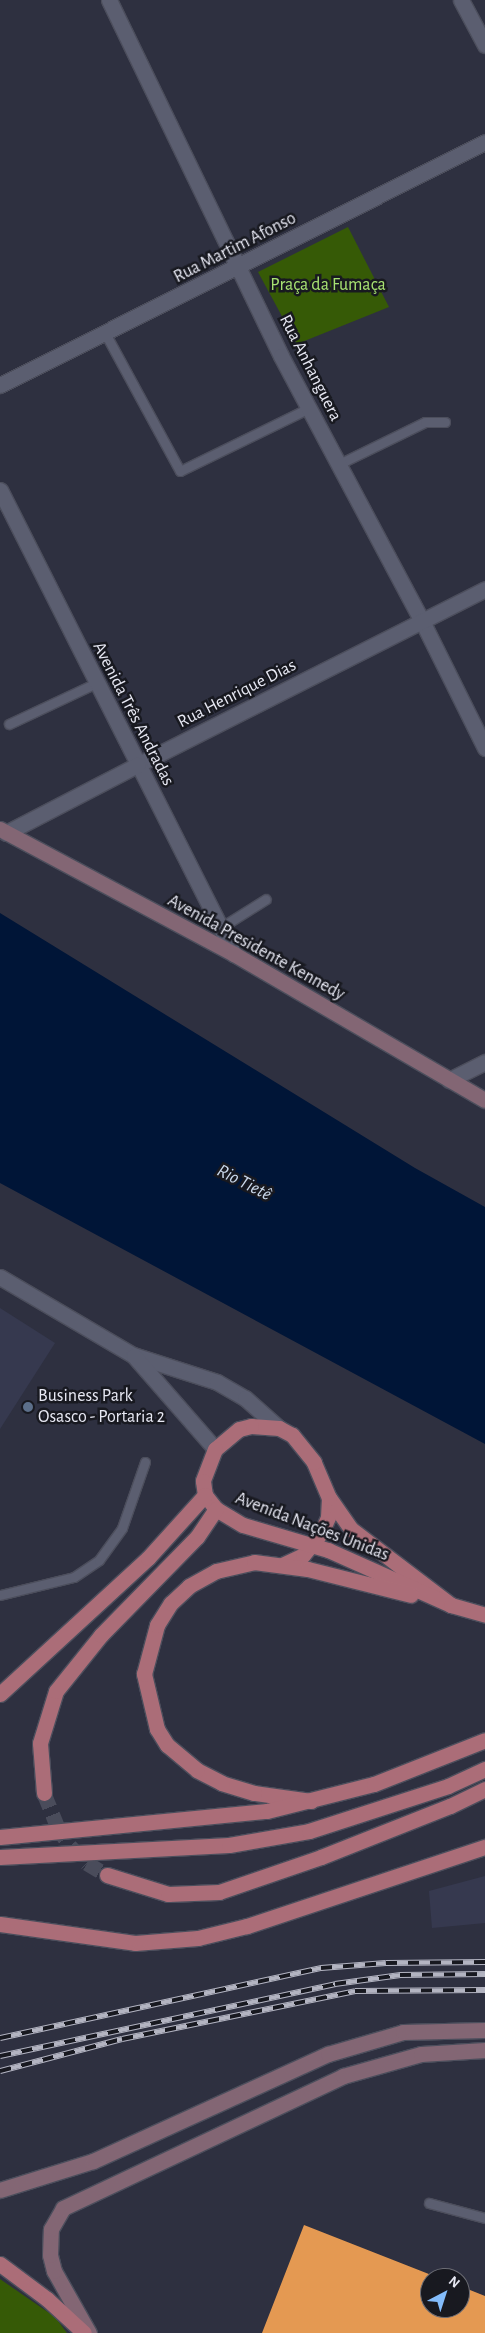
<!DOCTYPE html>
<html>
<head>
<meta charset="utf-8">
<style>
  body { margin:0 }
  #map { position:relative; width:485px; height:2333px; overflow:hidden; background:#2e3040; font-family:"Alegreya Sans",sans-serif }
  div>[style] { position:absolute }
  .built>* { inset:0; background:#36394f }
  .green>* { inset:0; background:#365a06 }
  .water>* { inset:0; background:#001537 }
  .building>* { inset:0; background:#e49952 }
  .primary-tunnel>* { height:15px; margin-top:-7.5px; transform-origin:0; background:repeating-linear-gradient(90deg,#4a4c5b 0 15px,transparent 0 23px) }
  .roads { filter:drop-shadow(1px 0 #4c4e5c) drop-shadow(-1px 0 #4c4e5c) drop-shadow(0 1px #4c4e5c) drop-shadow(0 -1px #4c4e5c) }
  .service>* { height:9px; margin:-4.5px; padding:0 4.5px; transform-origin:4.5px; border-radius:4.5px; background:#5b5e70 }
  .minor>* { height:15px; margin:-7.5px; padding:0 7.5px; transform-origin:7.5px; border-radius:7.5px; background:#5b5e70 }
  .tertiary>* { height:15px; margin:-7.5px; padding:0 7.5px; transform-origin:7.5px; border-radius:7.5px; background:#5b5e70 }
  .secondary>* { height:15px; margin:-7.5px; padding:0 7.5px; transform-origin:7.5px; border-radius:7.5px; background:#836674 }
  .primary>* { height:15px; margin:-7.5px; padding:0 7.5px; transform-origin:7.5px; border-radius:7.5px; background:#ab6d78 }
  .rail>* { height:5.5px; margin-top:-2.75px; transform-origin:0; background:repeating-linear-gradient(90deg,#181920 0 11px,#b3b4c1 0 22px); box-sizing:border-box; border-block:1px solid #b3b4c1 }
  .dots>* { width:14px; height:14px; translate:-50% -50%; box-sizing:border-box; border:2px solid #181920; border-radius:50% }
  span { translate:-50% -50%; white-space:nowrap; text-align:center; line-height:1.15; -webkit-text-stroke:5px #181920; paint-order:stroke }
  .street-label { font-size:18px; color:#e7e8f3 }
  .park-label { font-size:18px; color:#a7e272 }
  .poi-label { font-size:18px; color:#e7e8f3 }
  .left { translate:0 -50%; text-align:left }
  .water-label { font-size:19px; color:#cbd9ec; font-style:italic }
  .north { position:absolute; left:420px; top:2268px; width:50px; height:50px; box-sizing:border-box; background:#181920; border:1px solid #6b6c74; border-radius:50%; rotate:40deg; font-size:14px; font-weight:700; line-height:20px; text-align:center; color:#e7e8f3 }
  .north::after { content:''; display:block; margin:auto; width:18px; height:22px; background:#83bcfb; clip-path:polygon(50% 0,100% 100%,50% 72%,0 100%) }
</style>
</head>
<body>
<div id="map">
  <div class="built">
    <div style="clip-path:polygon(0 1308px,55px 1343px,0 1429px)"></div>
    <div style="clip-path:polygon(485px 1876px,485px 1923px,432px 1928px,429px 1891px)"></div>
  </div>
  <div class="green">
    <div style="clip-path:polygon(348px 227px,389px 307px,297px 344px,258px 272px)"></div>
    <div style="clip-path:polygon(0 2279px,55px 2317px,67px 2333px,0 2333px)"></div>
  </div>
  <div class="water">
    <div style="clip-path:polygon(0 913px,415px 1168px,485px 1207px,485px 1444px,0 1183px)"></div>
  </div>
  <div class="building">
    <div style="clip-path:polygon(304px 2225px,439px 2278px,430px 2278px,430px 2308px,460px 2308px,460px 2286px,485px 2296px,485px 2333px,262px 2333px)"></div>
  </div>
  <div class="primary-tunnel">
    <div style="left:44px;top:1793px;width:35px;rotate:68deg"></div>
    <div style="left:57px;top:1826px;width:24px;rotate:57deg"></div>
    <div style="left:70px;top:1846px;width:24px;rotate:45deg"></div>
    <div style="left:87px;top:1863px;width:23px;rotate:31deg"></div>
  </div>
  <div class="roads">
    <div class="service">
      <div style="left:105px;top:333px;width:157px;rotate:61.5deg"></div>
      <div style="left:180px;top:471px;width:144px;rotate:-26deg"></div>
      <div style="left:339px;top:464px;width:96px;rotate:-26deg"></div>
      <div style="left:425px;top:422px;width:20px"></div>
      <div style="left:9px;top:724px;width:96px;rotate:-25.2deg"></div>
      <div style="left:220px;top:928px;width:54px;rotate:-32.2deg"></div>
      <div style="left:0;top:1595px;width:76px;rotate:-13.7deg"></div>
      <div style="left:74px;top:1577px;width:30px;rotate:-34deg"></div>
      <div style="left:99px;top:1560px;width:39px;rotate:-54deg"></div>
      <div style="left:122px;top:1528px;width:70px;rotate:-70.8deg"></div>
      <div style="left:429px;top:2203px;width:58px;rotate:15deg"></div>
    </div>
    <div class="minor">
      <div style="left:109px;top:0;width:395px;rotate:64.2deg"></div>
      <div style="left:281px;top:356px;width:300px;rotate:62deg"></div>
      <div style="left:422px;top:621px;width:142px;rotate:63.6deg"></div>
      <div style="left:461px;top:0;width:51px;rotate:61.9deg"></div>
      <div style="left:0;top:385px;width:542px;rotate:-26.61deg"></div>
      <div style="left:137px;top:765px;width:390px;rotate:-26.8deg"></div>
      <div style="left:449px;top:1080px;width:40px;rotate:-26.6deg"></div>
      <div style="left:0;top:1277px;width:154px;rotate:30.4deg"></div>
      <div style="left:133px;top:1355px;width:88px;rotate:17.8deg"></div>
      <div style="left:217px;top:1382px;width:32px;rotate:30deg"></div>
      <div style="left:245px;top:1398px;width:45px;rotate:41.4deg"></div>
      <div style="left:134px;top:1356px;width:123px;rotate:48.9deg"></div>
    </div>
    <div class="tertiary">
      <div style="left:0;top:490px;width:520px;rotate:63.24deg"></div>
      <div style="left:6px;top:833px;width:148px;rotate:-27.4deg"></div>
    </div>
    <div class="secondary">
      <div style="left:0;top:829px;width:265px;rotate:28.1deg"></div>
      <div style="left:234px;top:954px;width:290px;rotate:30.2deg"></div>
      <div style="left:0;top:2190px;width:97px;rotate:-17.3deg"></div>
      <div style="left:93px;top:2161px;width:258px;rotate:-24.5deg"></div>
      <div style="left:328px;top:2054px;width:78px;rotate:-16.3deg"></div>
      <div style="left:403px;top:2032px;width:82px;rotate:-1.4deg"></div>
      <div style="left:89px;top:2333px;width:71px;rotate:-119.4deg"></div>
      <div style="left:54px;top:2271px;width:16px;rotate:-104deg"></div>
      <div style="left:50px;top:2255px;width:26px;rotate:-88deg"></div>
      <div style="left:51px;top:2229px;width:24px;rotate:-60deg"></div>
      <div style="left:63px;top:2208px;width:310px;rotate:-25.2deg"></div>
      <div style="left:343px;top:2076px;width:81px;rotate:-15.8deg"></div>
      <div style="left:421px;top:2054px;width:64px;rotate:-3.6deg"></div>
    </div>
    <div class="primary">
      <div style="left:282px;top:1565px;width:23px;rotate:-25deg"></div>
      <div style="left:303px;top:1555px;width:28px;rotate:-51deg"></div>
      <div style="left:321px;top:1533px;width:17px;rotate:-66deg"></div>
      <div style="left:328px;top:1517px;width:19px;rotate:-87deg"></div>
      <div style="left:451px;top:1605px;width:126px;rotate:-142.8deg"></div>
      <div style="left:351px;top:1529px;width:38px;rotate:-125deg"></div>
      <div style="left:329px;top:1498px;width:39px;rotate:-113deg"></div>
      <div style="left:314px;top:1462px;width:35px;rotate:-129deg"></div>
      <div style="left:292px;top:1435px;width:15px;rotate:-152deg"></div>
      <div style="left:279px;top:1428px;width:28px;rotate:-176deg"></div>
      <div style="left:251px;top:1426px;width:12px;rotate:166deg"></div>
      <div style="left:239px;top:1429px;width:31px;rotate:140deg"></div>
      <div style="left:215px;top:1449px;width:34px;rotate:111deg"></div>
      <div style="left:203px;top:1481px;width:14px;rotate:82deg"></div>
      <div style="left:205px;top:1495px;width:18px;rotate:52deg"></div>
      <div style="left:216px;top:1509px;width:31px;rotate:31deg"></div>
      <div style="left:243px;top:1525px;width:89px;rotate:16.4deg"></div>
      <div style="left:328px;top:1550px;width:135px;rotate:24.1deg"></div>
      <div style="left:451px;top:1605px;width:35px;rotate:16deg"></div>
      <div style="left:0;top:1694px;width:201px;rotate:-42.6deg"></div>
      <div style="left:148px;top:1558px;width:85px;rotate:-47.9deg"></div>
      <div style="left:44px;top:1793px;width:50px;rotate:-94.6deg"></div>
      <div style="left:40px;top:1743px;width:54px;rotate:-72.9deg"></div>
      <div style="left:56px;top:1691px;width:72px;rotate:-51.2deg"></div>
      <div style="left:101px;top:1635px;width:137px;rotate:-45.6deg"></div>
      <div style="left:197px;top:1537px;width:34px;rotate:-56deg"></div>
      <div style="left:311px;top:1801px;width:58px;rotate:-172deg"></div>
      <div style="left:254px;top:1793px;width:34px;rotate:-163deg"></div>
      <div style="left:222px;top:1783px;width:28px;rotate:-153deg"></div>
      <div style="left:197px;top:1770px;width:39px;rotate:-140deg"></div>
      <div style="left:167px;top:1745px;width:19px;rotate:-122deg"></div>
      <div style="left:157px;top:1729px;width:57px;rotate:-103.3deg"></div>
      <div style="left:144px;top:1674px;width:51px;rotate:-75.1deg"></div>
      <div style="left:157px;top:1625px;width:26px;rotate:-58deg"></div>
      <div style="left:171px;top:1603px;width:25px;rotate:-43deg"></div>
      <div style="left:189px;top:1586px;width:31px;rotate:-29deg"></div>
      <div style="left:216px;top:1571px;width:39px;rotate:-13deg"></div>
      <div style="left:254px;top:1562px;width:54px;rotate:7.4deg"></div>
      <div style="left:308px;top:1569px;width:106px;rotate:14.2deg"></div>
      <div style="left:0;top:1837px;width:268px;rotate:-5.6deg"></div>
      <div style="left:267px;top:1811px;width:110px;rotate:-14.2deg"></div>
      <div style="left:374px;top:1784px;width:119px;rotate:-21.6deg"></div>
      <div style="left:0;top:1857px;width:229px;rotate:-3deg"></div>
      <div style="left:229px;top:1845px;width:81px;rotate:-9.9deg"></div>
      <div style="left:309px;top:1831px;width:146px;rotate:-17.9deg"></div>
      <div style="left:448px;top:1786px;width:41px;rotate:-24.7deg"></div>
      <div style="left:107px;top:1875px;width:64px;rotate:17.3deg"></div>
      <div style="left:168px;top:1894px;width:51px;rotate:-2.2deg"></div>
      <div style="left:219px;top:1892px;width:108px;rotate:-18.9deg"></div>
      <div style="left:321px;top:1857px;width:139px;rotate:-21.6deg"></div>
      <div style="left:450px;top:1806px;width:39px;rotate:-26deg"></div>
      <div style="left:0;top:1924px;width:136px;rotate:8deg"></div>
      <div style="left:135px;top:1943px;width:63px;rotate:-4.5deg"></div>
      <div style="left:198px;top:1938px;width:50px;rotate:-13.8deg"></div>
      <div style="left:247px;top:1926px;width:251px;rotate:-18.4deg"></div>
      <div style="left:0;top:2264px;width:59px;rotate:36.7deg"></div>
      <div style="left:47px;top:2299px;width:50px;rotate:42.6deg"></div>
    </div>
  </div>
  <div class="rail">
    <div style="left:0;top:2038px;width:329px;rotate:-12.3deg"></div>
    <div style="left:321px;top:1968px;width:65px;rotate:-4.4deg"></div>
    <div style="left:386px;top:1963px;width:99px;rotate:-0.6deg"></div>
    <div style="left:0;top:2056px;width:343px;rotate:-12.1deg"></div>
    <div style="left:335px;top:1984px;width:66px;rotate:-7.9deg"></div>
    <div style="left:400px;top:1975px;width:85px;rotate:-0.7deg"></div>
    <div style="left:0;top:2071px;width:126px;rotate:-14.7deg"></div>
    <div style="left:122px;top:2039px;width:238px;rotate:-11.6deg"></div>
    <div style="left:355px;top:1991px;width:130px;rotate:-0.4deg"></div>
  </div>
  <div class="dots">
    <div style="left:28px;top:1407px;background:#5c6f8a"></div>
  </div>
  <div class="street-label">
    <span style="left:235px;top:248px;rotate:-27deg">Rua Martim Afonso</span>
    <span style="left:310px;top:368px;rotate:63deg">Rua Anhanguera</span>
    <span style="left:237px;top:694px;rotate:-27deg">Rua Henrique Dias</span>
    <span style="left:133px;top:714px;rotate:63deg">Avenida Três Andradas</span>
    <span style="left:256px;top:948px;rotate:29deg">Avenida Presidente Kennedy</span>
    <span style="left:312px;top:1527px;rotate:21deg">Avenida Nações Unidas</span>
  </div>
  <div class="park-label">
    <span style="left:328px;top:285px">Praça da Fumaça</span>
  </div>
  <div class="poi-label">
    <span class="left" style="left:38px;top:1407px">Business Park<br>Osasco - Portaria 2</span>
  </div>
  <div class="water-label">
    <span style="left:244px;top:1183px;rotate:27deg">Rio Tietê</span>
  </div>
  <div class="north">N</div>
</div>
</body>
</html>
